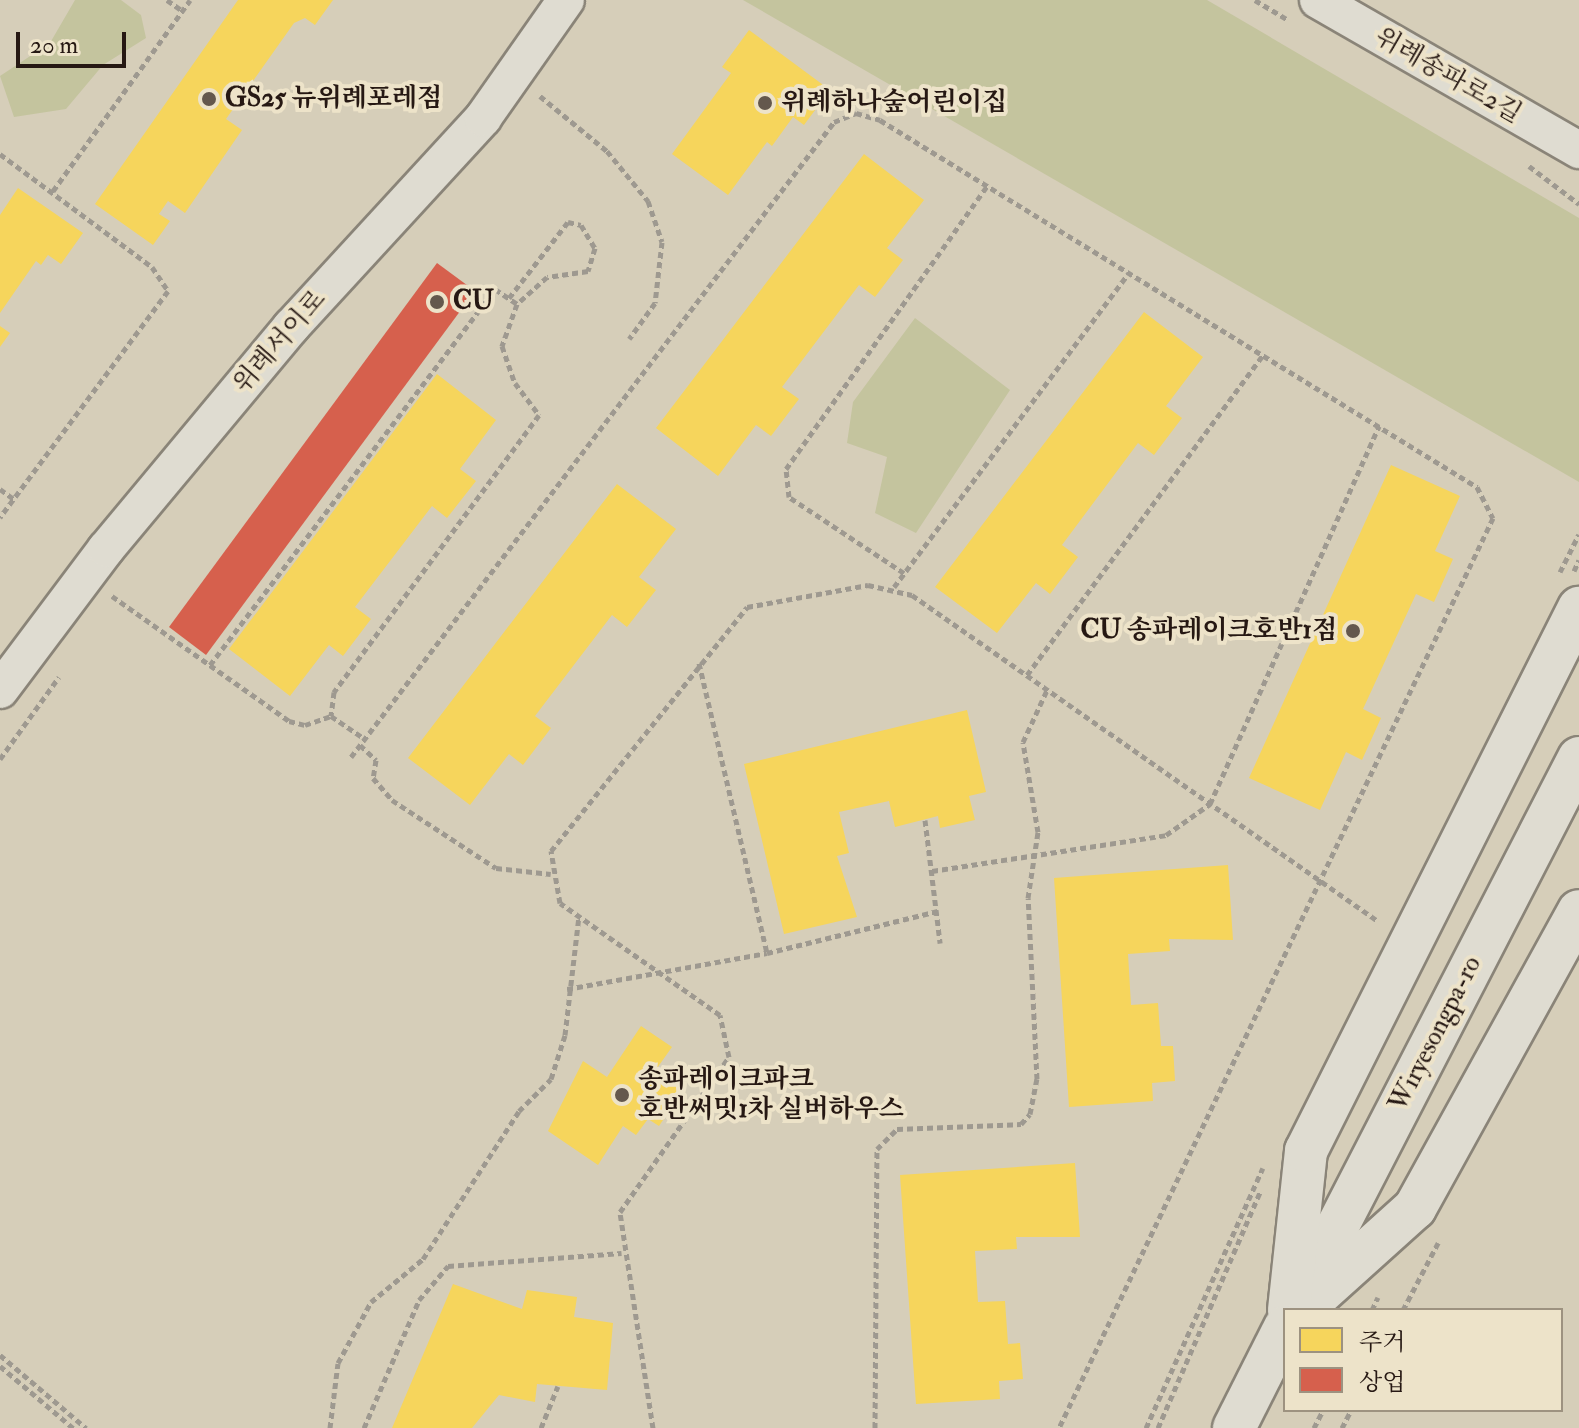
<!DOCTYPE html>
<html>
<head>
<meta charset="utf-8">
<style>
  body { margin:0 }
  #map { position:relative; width:1579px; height:1428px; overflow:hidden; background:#d6ceb9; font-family:"IM FELL Double Pica","Noto Serif KR",serif }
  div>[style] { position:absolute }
  .green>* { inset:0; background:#c4c49e }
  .homes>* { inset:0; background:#f6d55c }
  .shops>* { inset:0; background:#d6604d }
  .path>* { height:5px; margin-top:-2.5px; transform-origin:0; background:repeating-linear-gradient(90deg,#9e9990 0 6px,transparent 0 10px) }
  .roads { filter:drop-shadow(2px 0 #8a8478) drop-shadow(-2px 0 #8a8478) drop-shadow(0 2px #8a8478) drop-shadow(0 -2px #8a8478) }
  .tertiary>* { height:36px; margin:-18px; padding:0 18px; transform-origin:18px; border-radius:18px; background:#dfdcd1 }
  .secondary>* { height:42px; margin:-21px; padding:0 21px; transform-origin:21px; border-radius:21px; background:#dfdcd1 }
  .dots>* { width:22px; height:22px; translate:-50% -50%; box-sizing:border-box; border:4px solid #ede3c9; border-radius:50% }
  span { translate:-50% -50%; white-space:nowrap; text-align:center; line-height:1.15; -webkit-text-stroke:8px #ede3c9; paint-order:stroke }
  .street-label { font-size:26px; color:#261813 }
  .poi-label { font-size:26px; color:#261813; font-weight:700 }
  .left { translate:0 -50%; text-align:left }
  .right { translate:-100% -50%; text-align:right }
  .legend { position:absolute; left:1283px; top:1308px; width:280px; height:104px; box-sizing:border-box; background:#ede3c9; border:2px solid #9d9280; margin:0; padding:10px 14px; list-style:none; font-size:24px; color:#261813 }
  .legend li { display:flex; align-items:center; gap:16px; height:40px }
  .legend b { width:40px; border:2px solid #9d9280 }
  .scale { position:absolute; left:16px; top:32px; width:110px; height:36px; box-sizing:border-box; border:4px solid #261813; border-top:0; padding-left:10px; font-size:24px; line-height:28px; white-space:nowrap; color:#261813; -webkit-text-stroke:6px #ede3c9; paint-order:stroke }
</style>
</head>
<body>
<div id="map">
  <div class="green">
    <div style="clip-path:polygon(75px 0,121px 0,141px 15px,146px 38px,103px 65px,66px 109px,14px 117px,0 76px,50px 43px)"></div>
    <div style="clip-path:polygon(743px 0,1207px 0,1579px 218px,1579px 482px)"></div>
    <div style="clip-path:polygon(915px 318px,1010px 390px,916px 533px,875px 513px,887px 457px,847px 443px,853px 402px)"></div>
  </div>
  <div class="homes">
    <div style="clip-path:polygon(238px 0,333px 0,315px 25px,305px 18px,294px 23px,226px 119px,242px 130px,185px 213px,168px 201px,159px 214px,170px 221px,153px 245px,95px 204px)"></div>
    <div style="clip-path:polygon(749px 30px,830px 90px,804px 125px,793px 117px,772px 146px,767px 142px,728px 195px,672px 154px,731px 73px,722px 67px)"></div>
    <div style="clip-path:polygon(864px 154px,924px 200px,887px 248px,903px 260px,875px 297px,859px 285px,782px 387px,799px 399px,771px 436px,756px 425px,718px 476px,656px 428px)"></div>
    <div style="clip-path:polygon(18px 188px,83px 233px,61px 264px,48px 255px,41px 265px,36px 261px,0 313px,0 215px)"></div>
    <div style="clip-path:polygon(1144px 312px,1203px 357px,1166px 406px,1182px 418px,1154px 455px,1138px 443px,1062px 545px,1078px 557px,1050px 594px,1036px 583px,997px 633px,935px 587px)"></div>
    <div style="clip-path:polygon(0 326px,10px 333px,0 347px)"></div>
    <div style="clip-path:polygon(437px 374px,496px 420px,460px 469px,476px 481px,447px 518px,432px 506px,355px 607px,371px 619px,343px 656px,329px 645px,290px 696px,229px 649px)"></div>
    <div style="clip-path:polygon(1391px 465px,1460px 496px,1435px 551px,1453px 559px,1434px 602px,1416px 594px,1363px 709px,1381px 718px,1362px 760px,1346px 752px,1320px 810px,1249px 778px)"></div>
    <div style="clip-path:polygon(617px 484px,676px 529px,639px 577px,656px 590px,627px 627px,612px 615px,535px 716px,551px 728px,523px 765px,509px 754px,470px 805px,408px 758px)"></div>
    <div style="clip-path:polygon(967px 710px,986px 792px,969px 796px,975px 820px,940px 828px,938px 816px,895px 827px,889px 801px,839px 812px,849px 853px,837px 856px,857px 917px,784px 934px,744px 764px)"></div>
    <div style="clip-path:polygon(1228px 865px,1233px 940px,1169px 939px,1170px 951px,1128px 954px,1131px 1005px,1158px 1003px,1161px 1046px,1173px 1046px,1175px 1081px,1152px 1083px,1153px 1101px,1069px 1107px,1054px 878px)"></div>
    <div style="clip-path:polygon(641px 1026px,672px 1047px,655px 1071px,683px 1090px,659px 1126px,648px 1119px,636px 1135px,623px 1126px,598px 1165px,548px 1131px,583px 1061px,607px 1077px)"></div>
    <div style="clip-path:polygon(1075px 1163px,1080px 1237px,1016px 1237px,1017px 1249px,975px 1251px,978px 1302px,1005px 1301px,1008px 1344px,1020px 1343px,1023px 1379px,999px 1381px,1000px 1399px,916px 1404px,900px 1175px)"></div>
    <div style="clip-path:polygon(453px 1284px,522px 1309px,527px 1290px,577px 1297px,574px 1317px,613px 1323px,607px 1390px,537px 1384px,535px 1402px,499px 1395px,472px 1428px,392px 1428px)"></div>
  </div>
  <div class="shops">
    <div style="clip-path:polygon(437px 263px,475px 291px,206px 655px,169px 627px)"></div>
  </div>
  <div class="path">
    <div style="left:167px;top:0;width:19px;rotate:35deg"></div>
    <div style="left:1255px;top:0;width:39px;rotate:31deg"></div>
    <div style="left:540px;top:96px;width:87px;rotate:39.4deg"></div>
    <div style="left:607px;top:151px;width:65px;rotate:50.6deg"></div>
    <div style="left:648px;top:201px;width:43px;rotate:71.1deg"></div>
    <div style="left:662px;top:242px;width:61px;rotate:96.5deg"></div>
    <div style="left:655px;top:303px;width:44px;rotate:125.8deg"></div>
    <div style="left:0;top:154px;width:189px;rotate:36.6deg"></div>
    <div style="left:152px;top:267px;width:29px;rotate:56deg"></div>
    <div style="left:168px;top:291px;width:282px;rotate:126.6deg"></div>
    <div style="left:1529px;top:166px;width:63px;rotate:37.2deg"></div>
    <div style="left:53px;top:191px;width:235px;rotate:-54.3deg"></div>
    <div style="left:509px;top:298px;width:96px;rotate:-52.2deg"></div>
    <div style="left:568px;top:222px;width:13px;rotate:13deg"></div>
    <div style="left:581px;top:225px;width:27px;rotate:59deg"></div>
    <div style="left:595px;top:248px;width:24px;rotate:107deg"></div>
    <div style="left:588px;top:271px;width:41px;rotate:171.7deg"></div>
    <div style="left:547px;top:277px;width:40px;rotate:138deg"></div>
    <div style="left:0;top:489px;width:17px;rotate:36deg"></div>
    <div style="left:1574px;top:571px;width:12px;rotate:-66deg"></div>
    <div style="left:1560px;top:572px;width:42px;rotate:-63.4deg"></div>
    <div style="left:904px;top:573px;width:138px;rotate:-146.5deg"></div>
    <div style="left:789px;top:497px;width:28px;rotate:-96deg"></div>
    <div style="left:786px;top:469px;width:347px;rotate:-54.6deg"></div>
    <div style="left:894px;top:587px;width:392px;rotate:-53.2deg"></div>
    <div style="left:112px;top:596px;width:217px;rotate:35.2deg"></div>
    <div style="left:289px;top:721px;width:16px;rotate:14deg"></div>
    <div style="left:305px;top:725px;width:28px;rotate:-19deg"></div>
    <div style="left:699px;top:663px;width:298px;rotate:76.8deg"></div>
    <div style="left:210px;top:665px;width:472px;rotate:-52.8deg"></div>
    <div style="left:495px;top:289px;width:27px;rotate:34deg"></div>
    <div style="left:517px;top:304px;width:45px;rotate:109.7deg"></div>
    <div style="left:502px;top:346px;width:39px;rotate:71deg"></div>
    <div style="left:515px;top:383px;width:40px;rotate:53deg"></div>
    <div style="left:539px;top:415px;width:345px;rotate:126.5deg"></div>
    <div style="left:334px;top:692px;width:24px;rotate:97deg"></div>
    <div style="left:331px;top:716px;width:41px;rotate:34.1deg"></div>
    <div style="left:1027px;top:675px;width:398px;rotate:-53.6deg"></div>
    <div style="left:360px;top:745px;width:22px;rotate:43deg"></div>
    <div style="left:376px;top:760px;width:18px;rotate:99deg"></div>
    <div style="left:373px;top:778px;width:29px;rotate:49deg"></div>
    <div style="left:392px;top:800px;width:124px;rotate:33.2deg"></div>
    <div style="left:496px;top:868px;width:55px;rotate:6.2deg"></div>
    <div style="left:351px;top:757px;width:798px;rotate:-52.74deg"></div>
    <div style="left:834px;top:122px;width:24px;rotate:-22deg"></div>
    <div style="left:856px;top:113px;width:25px;rotate:16deg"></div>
    <div style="left:880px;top:120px;width:701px;rotate:31.58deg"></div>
    <div style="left:1477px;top:487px;width:35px;rotate:63deg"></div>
    <div style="left:1493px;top:518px;width:1008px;rotate:115.5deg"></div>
    <div style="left:0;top:759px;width:101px;rotate:-54.3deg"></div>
    <div style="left:925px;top:820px;width:124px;rotate:83deg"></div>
    <div style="left:932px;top:871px;width:237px;rotate:-8.7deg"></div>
    <div style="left:1166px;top:835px;width:54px;rotate:-35.2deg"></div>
    <div style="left:1210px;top:804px;width:414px;rotate:-65.9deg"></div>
    <div style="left:567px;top:989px;width:203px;rotate:-10.2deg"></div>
    <div style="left:767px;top:953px;width:176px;rotate:-13.8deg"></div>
    <div style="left:1372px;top:1310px;width:14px;rotate:-65deg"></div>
    <div style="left:1403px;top:1310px;width:76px;rotate:-62.4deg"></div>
    <div style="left:0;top:1355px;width:113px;rotate:40.3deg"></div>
    <div style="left:0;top:1366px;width:96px;rotate:40.3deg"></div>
    <div style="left:330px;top:1428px;width:65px;rotate:-83deg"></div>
    <div style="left:338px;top:1363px;width:69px;rotate:-61.6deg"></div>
    <div style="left:371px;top:1302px;width:67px;rotate:-39.6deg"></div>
    <div style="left:423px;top:1259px;width:176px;rotate:-57deg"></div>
    <div style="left:519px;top:1111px;width:45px;rotate:-45deg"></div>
    <div style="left:551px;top:1079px;width:46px;rotate:-72.3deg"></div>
    <div style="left:565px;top:1035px;width:120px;rotate:-83.3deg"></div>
    <div style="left:364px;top:1428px;width:139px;rotate:-66.7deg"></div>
    <div style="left:419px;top:1300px;width:45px;rotate:-49.5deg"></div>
    <div style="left:448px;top:1266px;width:174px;rotate:-4.3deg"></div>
    <div style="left:541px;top:1428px;width:45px;rotate:-68deg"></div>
    <div style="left:653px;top:1428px;width:219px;rotate:-98.7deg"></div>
    <div style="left:620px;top:1212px;width:189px;rotate:-54.9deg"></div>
    <div style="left:729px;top:1057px;width:43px;rotate:-102.1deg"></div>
    <div style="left:720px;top:1015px;width:195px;rotate:-145deg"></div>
    <div style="left:560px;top:903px;width:53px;rotate:-99.8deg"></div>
    <div style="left:551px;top:851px;width:313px;rotate:-51.2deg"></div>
    <div style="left:747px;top:607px;width:123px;rotate:-10.3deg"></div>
    <div style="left:868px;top:585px;width:45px;rotate:12.8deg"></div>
    <div style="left:912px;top:595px;width:569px;rotate:34.98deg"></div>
    <div style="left:875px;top:1428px;width:279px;rotate:-89.6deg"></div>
    <div style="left:877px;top:1149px;width:28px;rotate:-45deg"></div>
    <div style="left:897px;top:1129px;width:124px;rotate:-2.3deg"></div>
    <div style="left:1021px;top:1124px;width:13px;rotate:-48deg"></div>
    <div style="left:1030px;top:1114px;width:36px;rotate:-79deg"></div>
    <div style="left:1037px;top:1079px;width:181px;rotate:-92.8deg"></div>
    <div style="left:1028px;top:898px;width:67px;rotate:-81.4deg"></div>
    <div style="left:1038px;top:832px;width:91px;rotate:-99.5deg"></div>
    <div style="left:1023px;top:742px;width:57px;rotate:-65.2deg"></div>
    <div style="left:1146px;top:1428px;width:285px;rotate:-65.8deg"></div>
    <div style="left:1158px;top:1428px;width:259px;rotate:-66.6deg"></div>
    <div style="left:1314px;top:1428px;width:20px;rotate:-63deg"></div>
    <div style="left:1342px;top:1428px;width:20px;rotate:-63deg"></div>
  </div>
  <div class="roads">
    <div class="tertiary">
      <div style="left:1318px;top:0;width:301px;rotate:29.9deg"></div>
      <div style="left:0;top:690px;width:176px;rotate:-53.1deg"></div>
      <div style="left:106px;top:549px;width:289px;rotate:-50.2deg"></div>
      <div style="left:291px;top:327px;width:284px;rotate:-47.4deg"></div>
      <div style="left:483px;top:118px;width:144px;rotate:-54.9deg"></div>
    </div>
    <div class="secondary">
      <div style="left:1299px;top:1301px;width:611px;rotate:-62.72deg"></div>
      <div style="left:1305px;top:1307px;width:148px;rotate:-42deg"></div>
      <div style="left:1415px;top:1208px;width:339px;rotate:-61.1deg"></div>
      <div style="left:1289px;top:1310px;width:160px;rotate:-83.9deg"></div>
      <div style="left:1306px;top:1151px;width:608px;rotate:-63.31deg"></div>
      <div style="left:1234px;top:1428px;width:113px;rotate:-63.2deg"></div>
    </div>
  </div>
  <div class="dots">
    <div style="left:209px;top:99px;background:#64584d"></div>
    <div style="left:765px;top:103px;background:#64584d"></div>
    <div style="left:437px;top:302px;background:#64584d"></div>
    <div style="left:1353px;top:631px;background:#64584d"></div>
    <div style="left:622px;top:1095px;background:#64584d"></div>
  </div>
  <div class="street-label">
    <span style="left:1448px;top:76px;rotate:30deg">위례송파로2길</span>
    <span style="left:280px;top:342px;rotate:-49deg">위례서이로</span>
    <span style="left:1436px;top:1034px;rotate:-63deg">Wiryesongpa-ro</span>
  </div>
  <div class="poi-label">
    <span class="left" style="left:225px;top:99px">GS25 뉴위례포레점</span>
    <span class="left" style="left:781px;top:103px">위례하나숲어린이집</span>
    <span class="left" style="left:453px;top:302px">CU</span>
    <span class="right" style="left:1337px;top:631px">CU 송파레이크호반1점</span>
    <span class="left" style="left:638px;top:1095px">송파레이크파크<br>호반써밋1차 실버하우스</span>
  </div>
  <ul class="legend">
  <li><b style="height:22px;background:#f6d55c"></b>주거</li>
  <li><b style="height:22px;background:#d6604d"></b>상업</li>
  </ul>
  <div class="scale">20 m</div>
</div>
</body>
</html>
